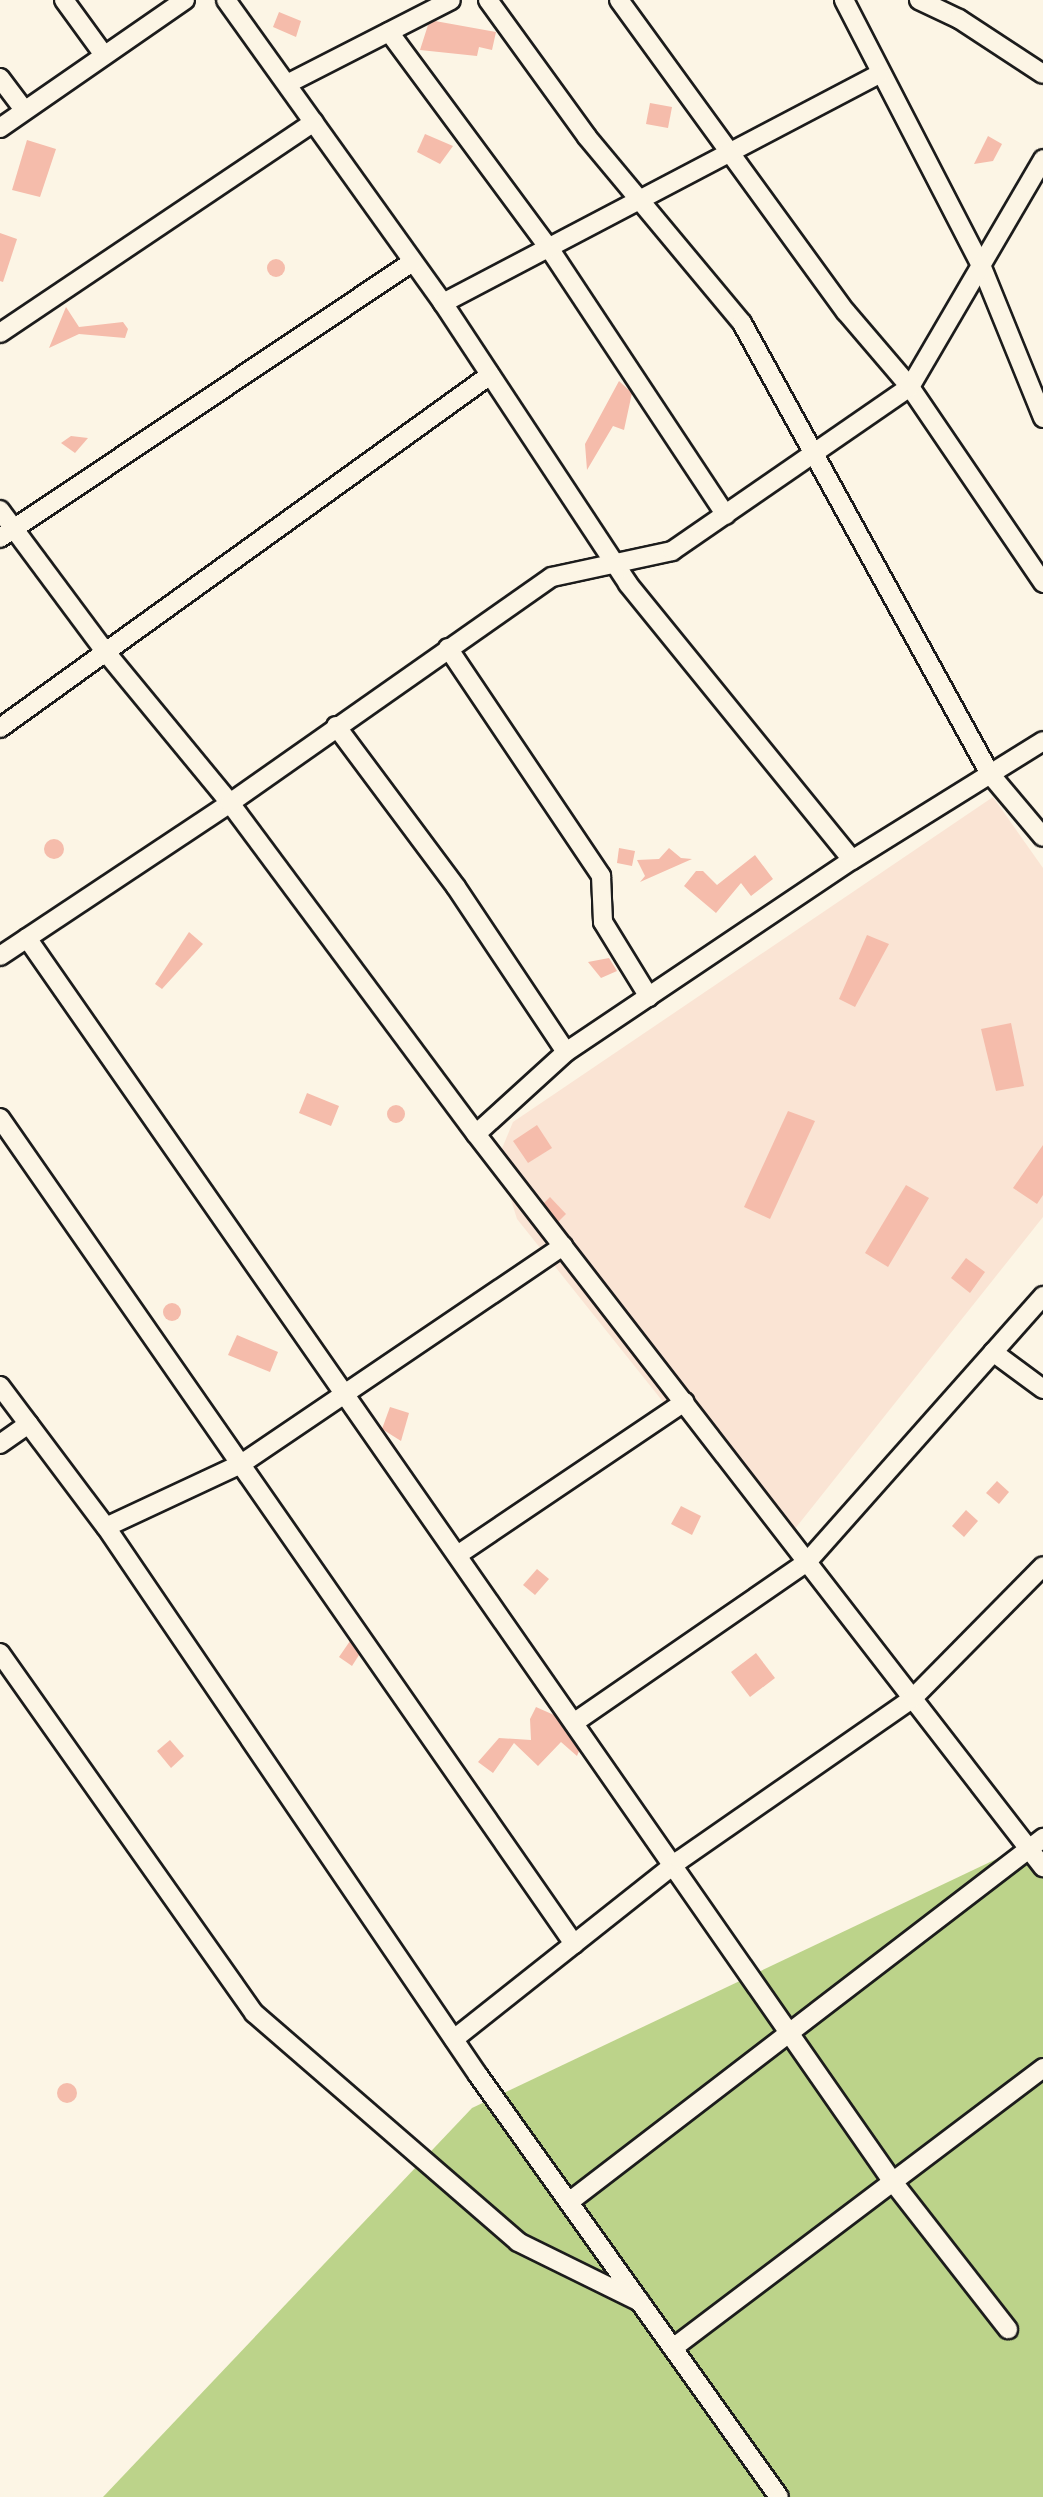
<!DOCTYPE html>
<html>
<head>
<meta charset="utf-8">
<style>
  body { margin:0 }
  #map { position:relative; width:1043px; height:2497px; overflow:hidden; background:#fcf5e5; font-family:"Comic Neue",sans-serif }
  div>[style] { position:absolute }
  .built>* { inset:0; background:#fae4d4 }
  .green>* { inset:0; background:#bcd38a }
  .building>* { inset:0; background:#f5bcab }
  .round { border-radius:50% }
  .roads { filter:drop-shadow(2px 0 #1c1c1c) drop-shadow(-2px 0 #1c1c1c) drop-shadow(0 2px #1c1c1c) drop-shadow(0 -2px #1c1c1c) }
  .street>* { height:18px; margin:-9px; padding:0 9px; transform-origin:9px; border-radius:9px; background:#fcf5e5 }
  span { translate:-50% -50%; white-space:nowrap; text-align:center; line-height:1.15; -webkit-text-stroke:4.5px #fcf5e5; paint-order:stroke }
</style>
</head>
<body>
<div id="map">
  <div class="built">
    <div style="clip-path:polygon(993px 797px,1043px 868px,1043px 1217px,794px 1530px,664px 1403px,517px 1219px,498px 1158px,513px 1122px)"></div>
  </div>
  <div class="green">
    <div style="clip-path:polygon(1043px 1837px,1043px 2497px,103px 2497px,472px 2108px)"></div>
  </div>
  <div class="building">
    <div style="clip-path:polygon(279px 12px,301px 21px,296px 37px,273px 27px)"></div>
    <div style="clip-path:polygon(435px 21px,496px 32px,492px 50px,479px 47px,477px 56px,420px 50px,428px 25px)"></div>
    <div style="clip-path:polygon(650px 103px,672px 107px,668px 128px,646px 124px)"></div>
    <div style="clip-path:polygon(425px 134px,453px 146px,440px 164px,417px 152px)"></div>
    <div style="clip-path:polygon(988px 136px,1002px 144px,993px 161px,974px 164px)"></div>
    <div style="clip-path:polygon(27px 140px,56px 149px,40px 197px,12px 190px)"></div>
    <div style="clip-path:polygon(0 233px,17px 239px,3px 282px,0 281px)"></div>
    <div class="round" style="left:267px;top:259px;width:18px;height:18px"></div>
    <div style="clip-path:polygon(66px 307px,79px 327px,123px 322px,128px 329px,125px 338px,79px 334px,49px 348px)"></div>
    <div style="clip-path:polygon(619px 381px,632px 393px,624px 430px,613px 426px,587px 470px,585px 444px)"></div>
    <div style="clip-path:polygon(71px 436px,88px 438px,75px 453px,61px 443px)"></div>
    <div class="round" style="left:44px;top:839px;width:20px;height:20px"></div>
    <div style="clip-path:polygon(619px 848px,635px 851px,632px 866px,617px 863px)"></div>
    <div style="clip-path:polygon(669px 848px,681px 858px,692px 859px,640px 882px,645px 876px,637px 860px,659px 859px)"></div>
    <div style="clip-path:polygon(755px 855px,773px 879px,751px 896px,741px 883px,716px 913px,684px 886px,696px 871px,703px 871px,717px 885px)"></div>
    <div style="clip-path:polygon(189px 932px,203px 944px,162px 989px,155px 984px)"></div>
    <div style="clip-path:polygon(867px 935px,889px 944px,855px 1007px,839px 999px)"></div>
    <div style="clip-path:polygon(609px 958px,617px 971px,601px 978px,588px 962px)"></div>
    <div style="clip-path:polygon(1011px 1023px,1024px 1086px,996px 1091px,981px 1029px)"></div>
    <div style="clip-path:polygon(307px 1093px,339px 1106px,331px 1126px,299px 1113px)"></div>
    <div class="round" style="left:387px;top:1105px;width:18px;height:18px"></div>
    <div style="clip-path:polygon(788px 1111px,815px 1121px,770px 1219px,744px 1207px)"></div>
    <div style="clip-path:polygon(537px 1125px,552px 1148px,528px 1163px,513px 1141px)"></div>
    <div style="clip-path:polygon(1043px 1145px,1043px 1195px,1037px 1204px,1013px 1188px)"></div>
    <div style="clip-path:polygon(906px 1185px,929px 1198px,888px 1267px,865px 1253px)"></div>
    <div style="clip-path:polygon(550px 1197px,566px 1214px,558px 1222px,544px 1203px)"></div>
    <div style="clip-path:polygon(966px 1258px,985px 1272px,970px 1293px,951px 1278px)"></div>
    <div class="round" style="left:163px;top:1303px;width:18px;height:18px"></div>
    <div style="clip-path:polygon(237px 1335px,278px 1352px,270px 1372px,228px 1355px)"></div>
    <div style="clip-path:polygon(390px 1407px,409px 1413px,401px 1441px,382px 1429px)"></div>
    <div style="clip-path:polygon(997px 1481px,1009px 1492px,999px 1504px,986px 1493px)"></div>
    <div style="clip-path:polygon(681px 1506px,701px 1516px,692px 1535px,671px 1524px)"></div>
    <div style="clip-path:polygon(966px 1510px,978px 1521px,964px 1537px,952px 1526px)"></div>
    <div style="clip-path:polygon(537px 1569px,549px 1579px,535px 1595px,523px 1585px)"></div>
    <div style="clip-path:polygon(350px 1641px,359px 1655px,352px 1666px,339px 1657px)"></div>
    <div style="clip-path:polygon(756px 1653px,775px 1678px,750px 1697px,731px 1672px)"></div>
    <div style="clip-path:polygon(536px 1707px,554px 1715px,579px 1751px,577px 1756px,561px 1742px,538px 1766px,514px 1743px,493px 1773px,478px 1762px,499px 1738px,531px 1740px,530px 1719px)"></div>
    <div style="clip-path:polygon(170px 1740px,184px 1756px,171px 1768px,157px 1751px)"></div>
    <div class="round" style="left:57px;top:2083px;width:20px;height:20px"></div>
  </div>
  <div class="roads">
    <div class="street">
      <div style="left:64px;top:0;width:68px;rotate:54deg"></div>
      <div style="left:226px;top:0;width:373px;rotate:54.4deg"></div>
      <div style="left:443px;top:303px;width:336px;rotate:56.6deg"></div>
      <div style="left:628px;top:584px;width:355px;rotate:50.9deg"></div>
      <div style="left:488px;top:0;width:169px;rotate:54.1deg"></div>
      <div style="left:587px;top:137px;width:242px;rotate:50.2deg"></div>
      <div style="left:742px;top:323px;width:515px;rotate:61.19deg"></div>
      <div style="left:990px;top:774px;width:82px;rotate:49.9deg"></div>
      <div style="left:619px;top:0;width:386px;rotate:54deg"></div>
      <div style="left:846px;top:312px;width:99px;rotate:49.5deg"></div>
      <div style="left:910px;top:387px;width:237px;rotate:55.8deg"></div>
      <div style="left:844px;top:0;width:298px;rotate:62.7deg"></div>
      <div style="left:981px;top:265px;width:165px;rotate:67.9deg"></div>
      <div style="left:919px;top:0;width:44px;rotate:25.4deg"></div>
      <div style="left:959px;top:19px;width:100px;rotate:33.2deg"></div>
      <div style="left:389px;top:32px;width:269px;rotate:53.5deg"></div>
      <div style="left:549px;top:248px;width:320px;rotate:56.5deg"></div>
      <div style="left:0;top:78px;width:40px;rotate:53deg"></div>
      <div style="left:287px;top:84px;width:184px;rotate:-27.1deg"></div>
      <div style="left:0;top:128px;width:225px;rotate:-34.7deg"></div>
      <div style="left:443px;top:303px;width:492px;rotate:-27.7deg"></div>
      <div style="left:0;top:333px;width:378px;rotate:-33.9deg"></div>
      <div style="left:0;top:510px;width:174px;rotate:53.4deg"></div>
      <div style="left:104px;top:650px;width:198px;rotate:50.5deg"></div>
      <div style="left:230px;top:803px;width:412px;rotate:53.4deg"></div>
      <div style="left:476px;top:1134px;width:927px;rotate:52.28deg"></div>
      <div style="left:0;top:538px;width:496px;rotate:-33.8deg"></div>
      <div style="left:448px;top:648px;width:275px;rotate:56.1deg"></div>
      <div style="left:601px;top:876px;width:46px;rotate:87.5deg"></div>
      <div style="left:603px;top:922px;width:88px;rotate:58.5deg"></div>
      <div style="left:336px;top:726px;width:201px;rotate:53.3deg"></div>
      <div style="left:456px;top:887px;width:198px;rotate:56.3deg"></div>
      <div style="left:0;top:728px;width:604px;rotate:-35.77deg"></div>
      <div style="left:27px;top:938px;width:1516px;rotate:55.16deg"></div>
      <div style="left:893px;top:2182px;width:187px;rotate:52deg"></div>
      <div style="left:0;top:956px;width:276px;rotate:-33.6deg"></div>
      <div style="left:230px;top:803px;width:393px;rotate:-35.1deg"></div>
      <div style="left:552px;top:577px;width:123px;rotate:-12.2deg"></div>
      <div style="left:672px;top:551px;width:289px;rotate:-34.6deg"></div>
      <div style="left:910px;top:387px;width:264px;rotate:-59.7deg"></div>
      <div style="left:0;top:1118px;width:1006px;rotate:55.2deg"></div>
      <div style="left:476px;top:1134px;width:122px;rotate:-42.3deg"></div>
      <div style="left:566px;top:1052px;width:344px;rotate:-33.9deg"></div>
      <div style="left:852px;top:860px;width:225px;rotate:-31.9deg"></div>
      <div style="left:993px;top:1352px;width:62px;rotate:36.5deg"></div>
      <div style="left:0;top:1386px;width:176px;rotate:53.1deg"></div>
      <div style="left:106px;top:1527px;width:662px;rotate:55.83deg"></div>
      <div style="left:478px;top:2075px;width:518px;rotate:54.5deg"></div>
      <div style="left:0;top:1444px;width:35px;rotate:-35deg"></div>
      <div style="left:106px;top:1527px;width:149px;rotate:-25deg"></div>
      <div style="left:241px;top:1464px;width:389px;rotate:-34.1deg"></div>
      <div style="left:459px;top:1554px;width:272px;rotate:-34deg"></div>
      <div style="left:0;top:1653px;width:441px;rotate:54.8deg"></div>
      <div style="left:254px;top:2013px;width:349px;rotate:40.9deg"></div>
      <div style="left:518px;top:2242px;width:136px;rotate:26.2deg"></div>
      <div style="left:575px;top:1722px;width:282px;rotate:-34.6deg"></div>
      <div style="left:807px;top:1562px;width:356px;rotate:-48.4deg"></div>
      <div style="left:454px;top:2039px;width:288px;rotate:-38.4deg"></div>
      <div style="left:680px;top:1860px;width:284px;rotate:-34.8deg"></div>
      <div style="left:913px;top:1698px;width:185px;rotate:-45.4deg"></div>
      <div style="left:569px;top:2202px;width:598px;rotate:-37.52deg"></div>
      <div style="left:673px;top:2348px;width:464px;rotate:-37.1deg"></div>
    </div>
  </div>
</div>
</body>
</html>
